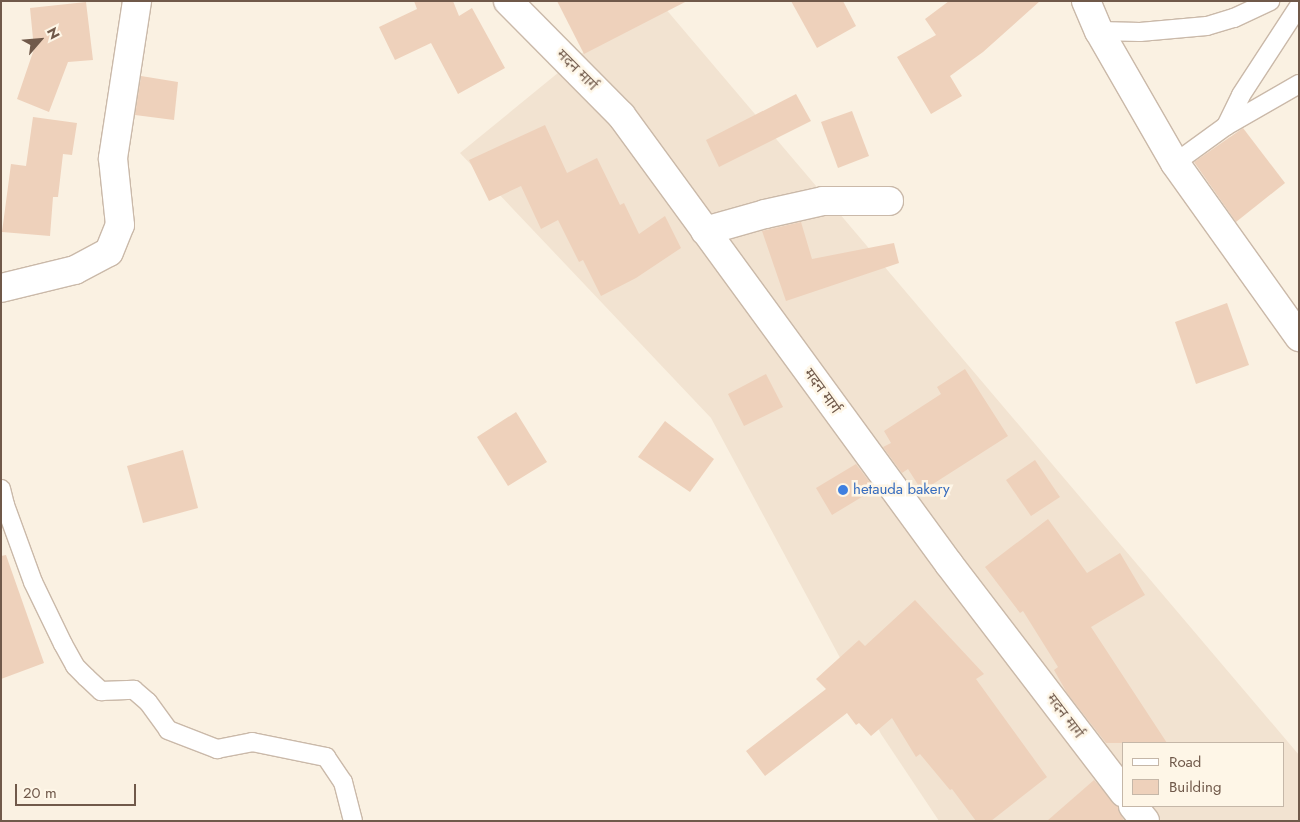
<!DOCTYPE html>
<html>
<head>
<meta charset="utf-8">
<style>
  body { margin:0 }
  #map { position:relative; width:1300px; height:822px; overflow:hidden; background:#faf1e2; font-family:Jost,"Noto Sans Devanagari",sans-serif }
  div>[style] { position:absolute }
  .residential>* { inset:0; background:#f2e3d1 }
  .building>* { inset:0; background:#eed1bb }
  .roads { filter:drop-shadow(1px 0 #cab9a9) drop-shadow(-1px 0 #cab9a9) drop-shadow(0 1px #cab9a9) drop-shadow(0 -1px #cab9a9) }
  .lane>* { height:18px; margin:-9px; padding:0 9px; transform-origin:9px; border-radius:9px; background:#fff }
  .street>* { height:28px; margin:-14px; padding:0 14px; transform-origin:14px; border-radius:14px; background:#fff }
  .dots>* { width:14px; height:14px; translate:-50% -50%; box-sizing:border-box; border:2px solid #fef6e7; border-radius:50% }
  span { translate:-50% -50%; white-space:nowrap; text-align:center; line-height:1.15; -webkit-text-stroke:5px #fef6e7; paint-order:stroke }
  .street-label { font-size:15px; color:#70594a }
  .shop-label { font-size:15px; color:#366cbe }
  .left { translate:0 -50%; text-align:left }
  .frame { position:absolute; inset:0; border:2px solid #70594a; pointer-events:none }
  .legend { position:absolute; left:1122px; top:742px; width:162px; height:65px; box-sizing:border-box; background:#fef6e7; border:1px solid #c5b7a8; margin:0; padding:6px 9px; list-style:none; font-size:15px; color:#70594a }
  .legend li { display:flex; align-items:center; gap:10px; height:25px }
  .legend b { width:25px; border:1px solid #c5b7a8 }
  .north { position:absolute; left:15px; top:15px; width:50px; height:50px; -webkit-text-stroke:4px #fef6e7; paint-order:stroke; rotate:63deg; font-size:14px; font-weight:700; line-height:20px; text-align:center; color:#70594a }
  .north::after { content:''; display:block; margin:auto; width:18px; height:22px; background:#70594a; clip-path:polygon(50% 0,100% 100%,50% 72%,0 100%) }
  .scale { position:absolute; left:15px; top:784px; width:121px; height:22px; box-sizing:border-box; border:2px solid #70594a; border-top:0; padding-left:6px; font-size:15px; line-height:18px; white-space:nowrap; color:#70594a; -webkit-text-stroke:4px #fef6e7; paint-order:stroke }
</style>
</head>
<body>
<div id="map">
  <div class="residential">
    <div style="clip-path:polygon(evenodd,646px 1px,659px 1px,1299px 755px,1299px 821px,939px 821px,881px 734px,711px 418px,460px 153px,646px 1px,1124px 743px,1284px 743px,1284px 806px,1124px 806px,1124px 743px)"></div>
  </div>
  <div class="building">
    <div style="clip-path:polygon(414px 1px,453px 1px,459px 16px,472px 8px,505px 68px,458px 94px,431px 43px,395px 60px,379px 27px,417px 9px)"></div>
    <div style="clip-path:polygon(557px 1px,687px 1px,584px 54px)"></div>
    <div style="clip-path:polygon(791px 1px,843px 1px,856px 26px,817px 48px)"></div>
    <div style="clip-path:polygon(949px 1px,1040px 1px,983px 52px,950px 76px,962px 96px,931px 114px,897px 57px,936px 35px,925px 19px)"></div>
    <div style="clip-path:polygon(86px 2px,93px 60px,68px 62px,49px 112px,17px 99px,34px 49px,30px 8px)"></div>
    <div style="clip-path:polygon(141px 76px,178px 82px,174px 120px,135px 115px)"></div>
    <div style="clip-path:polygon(796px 94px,811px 121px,719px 167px,706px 140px)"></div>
    <div style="clip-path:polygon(852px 111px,869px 156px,838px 168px,821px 122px)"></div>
    <div style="clip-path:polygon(33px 117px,77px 123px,72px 155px,63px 154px,58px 197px,53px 197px,50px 236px,2px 232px,11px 164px,26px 166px)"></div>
    <div style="clip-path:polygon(545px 125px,567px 173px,597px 158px,620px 205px,624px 203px,639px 234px,665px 216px,681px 248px,636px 278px,601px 296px,583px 260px,579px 262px,558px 220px,541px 229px,521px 186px,489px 201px,469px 160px)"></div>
    <div style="clip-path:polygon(1243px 128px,1285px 183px,1236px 222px,1194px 162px)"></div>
    <div style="clip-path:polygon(801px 222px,812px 259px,894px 243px,899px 263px,786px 301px,762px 231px)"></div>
    <div style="clip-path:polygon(1227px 303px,1249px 365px,1196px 384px,1175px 322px)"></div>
    <div style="clip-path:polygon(965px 369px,1008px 436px,922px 491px,908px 469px,902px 473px,883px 447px,891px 443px,884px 431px,941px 394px,937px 387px)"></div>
    <div style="clip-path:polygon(766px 374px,783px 407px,744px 426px,728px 394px)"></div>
    <div style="clip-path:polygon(516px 412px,547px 462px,508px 486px,477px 437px)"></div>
    <div style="clip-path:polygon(665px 421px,714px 459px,690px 492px,638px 457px)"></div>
    <div style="clip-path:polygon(183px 450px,198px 508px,143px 523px,127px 466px)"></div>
    <div style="clip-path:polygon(1035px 460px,1060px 497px,1031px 516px,1006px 480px)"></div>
    <div style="clip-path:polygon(856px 464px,875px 489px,832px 515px,816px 488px)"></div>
    <div style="clip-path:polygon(1048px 519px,1087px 573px,1120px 553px,1145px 595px,1091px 627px,1167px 743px,1106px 743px,1067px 693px,1054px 670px,1058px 667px,1023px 611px,1020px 613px,985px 567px)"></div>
    <div style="clip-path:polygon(6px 555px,44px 663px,1px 679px,1px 556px)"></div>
    <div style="clip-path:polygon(915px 600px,984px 674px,976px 679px,1047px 777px,991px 821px,976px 821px,952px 789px,950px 790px,920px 754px,916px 757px,892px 718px,871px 736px,859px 723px,856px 725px,847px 713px,765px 776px,746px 751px,826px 689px,816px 679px,859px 640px,865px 646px)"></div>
    <div style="clip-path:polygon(1094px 780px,1118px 807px,1124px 821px,1047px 821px)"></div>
  </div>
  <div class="roads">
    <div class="lane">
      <div style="left:1099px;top:31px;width:41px;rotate:1.4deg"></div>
      <div style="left:1140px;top:32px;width:67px;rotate:-5.1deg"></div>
      <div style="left:1207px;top:26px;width:28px;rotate:-17deg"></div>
      <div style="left:1234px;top:18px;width:40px;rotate:-25deg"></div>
      <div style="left:1226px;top:126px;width:84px;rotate:-29.9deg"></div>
      <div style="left:1175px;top:163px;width:63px;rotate:-36deg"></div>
      <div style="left:1226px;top:126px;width:34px;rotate:-64deg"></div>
      <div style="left:1241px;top:95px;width:106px;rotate:-56.9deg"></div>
      <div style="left:1px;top:489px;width:16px;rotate:76deg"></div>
      <div style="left:5px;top:505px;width:82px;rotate:70deg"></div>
      <div style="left:33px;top:582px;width:69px;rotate:64.2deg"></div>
      <div style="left:63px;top:644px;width:25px;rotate:61deg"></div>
      <div style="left:75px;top:666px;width:16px;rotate:45deg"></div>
      <div style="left:86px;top:677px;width:21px;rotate:43deg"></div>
      <div style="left:101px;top:691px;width:33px;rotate:-2deg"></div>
      <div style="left:134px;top:690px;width:18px;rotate:41deg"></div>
      <div style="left:148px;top:702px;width:34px;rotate:54deg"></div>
      <div style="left:168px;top:730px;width:53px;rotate:21.2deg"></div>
      <div style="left:217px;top:749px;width:36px;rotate:-11deg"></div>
      <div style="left:252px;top:742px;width:76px;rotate:11.5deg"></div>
      <div style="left:326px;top:757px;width:30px;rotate:56deg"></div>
      <div style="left:343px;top:782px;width:40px;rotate:75.6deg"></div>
    </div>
    <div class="street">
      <div style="left:508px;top:1px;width:161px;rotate:45.3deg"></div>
      <div style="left:621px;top:115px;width:556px;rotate:53.85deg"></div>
      <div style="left:949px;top:564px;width:288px;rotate:52.6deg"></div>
      <div style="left:1086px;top:1px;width:33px;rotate:67deg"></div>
      <div style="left:1099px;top:31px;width:152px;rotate:60.1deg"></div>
      <div style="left:1175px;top:163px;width:214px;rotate:54.5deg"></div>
      <div style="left:705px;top:231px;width:62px;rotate:-15.8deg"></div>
      <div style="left:765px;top:214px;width:59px;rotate:-12.6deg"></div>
      <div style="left:823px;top:201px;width:66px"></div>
      <div style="left:1px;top:288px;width:76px;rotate:-13.7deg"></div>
      <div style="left:75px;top:270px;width:38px;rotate:-28deg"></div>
      <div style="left:109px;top:252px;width:29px;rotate:-68deg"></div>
      <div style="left:120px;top:225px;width:67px;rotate:-96deg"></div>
      <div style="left:113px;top:158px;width:159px;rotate:-81.3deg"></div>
      <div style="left:1133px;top:806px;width:19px;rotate:51deg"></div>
    </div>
  </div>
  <div class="dots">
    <div style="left:843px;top:490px;background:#3f7fe0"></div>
  </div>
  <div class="street-label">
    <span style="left:577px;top:70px;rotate:45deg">मदन मार्ग</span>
    <span style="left:822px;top:391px;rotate:54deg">मदन मार्ग</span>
    <span style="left:1065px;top:716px;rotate:53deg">मदन मार्ग</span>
  </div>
  <div class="shop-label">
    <span class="left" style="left:853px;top:490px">hetauda bakery</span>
  </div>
  <div class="frame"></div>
  <ul class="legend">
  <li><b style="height:6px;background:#fff"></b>Road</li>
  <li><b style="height:14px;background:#eed1bb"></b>Building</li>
  </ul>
  <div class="north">N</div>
  <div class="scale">20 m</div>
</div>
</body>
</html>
